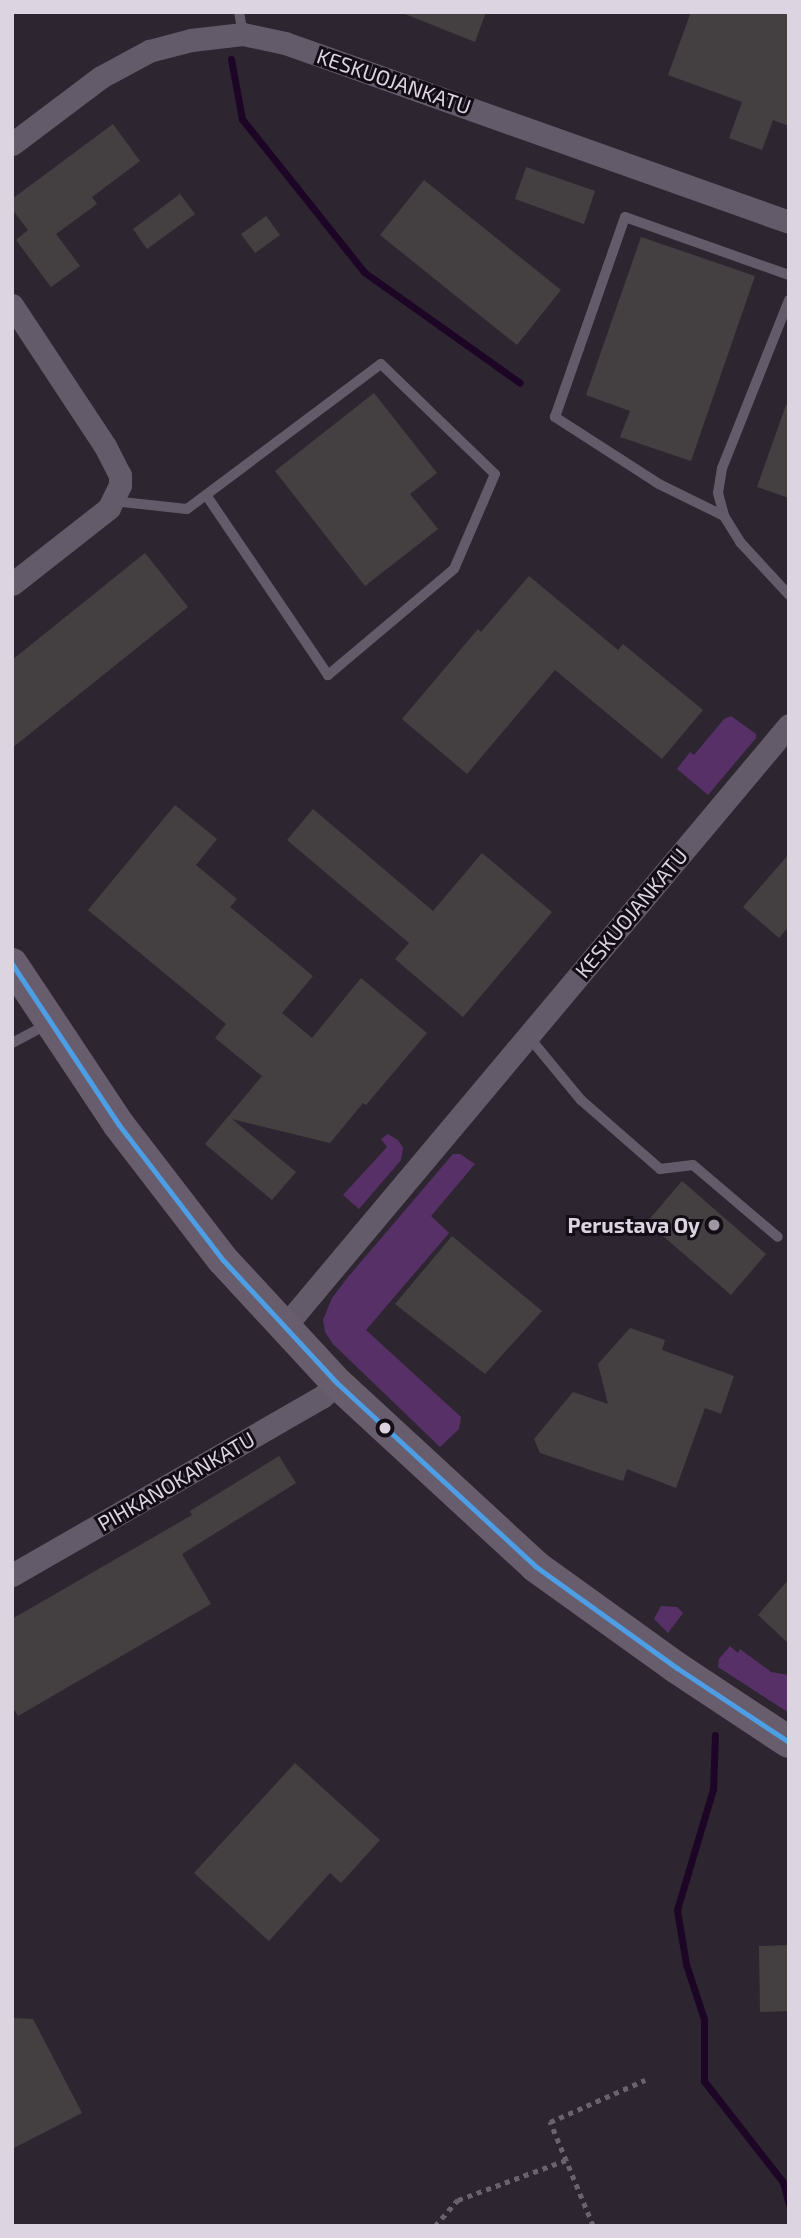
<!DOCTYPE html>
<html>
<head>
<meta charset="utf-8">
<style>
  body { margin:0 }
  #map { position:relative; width:801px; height:2238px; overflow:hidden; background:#2d2630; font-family:"Exo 2",sans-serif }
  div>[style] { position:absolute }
  .green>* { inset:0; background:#573067 }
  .stream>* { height:7px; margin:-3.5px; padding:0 3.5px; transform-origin:3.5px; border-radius:3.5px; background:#1d0526 }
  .building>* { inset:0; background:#444042 }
  .path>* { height:4.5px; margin-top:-2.25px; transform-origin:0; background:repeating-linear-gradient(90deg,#6a626e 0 5px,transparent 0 10px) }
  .service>* { height:10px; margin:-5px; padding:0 5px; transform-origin:5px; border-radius:5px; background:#645b6a }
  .minor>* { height:23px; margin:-11.5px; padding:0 11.5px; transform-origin:11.5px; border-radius:11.5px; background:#645b6a }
  .secondary>* { height:32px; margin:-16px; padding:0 16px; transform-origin:16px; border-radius:16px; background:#685d6d }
  .bus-1>* { height:5px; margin:-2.5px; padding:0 2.5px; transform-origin:2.5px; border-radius:2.5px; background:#4d9ee5 }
  .dots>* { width:19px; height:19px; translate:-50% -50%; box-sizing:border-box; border:4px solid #130e16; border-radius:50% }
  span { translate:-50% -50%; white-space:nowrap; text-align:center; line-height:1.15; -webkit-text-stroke:6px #130e16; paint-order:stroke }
  .street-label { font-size:21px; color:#dcd4e0 }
  .poi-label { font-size:21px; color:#dcd4e0; font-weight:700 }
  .right { translate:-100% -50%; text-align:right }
  .frame { position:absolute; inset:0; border:14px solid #dcd4e0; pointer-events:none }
</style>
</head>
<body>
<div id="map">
  <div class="green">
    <div style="clip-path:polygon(731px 716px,756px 734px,756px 738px,708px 795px,677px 769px,690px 752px,694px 755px,724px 719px)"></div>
    <div style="clip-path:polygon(388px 1134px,398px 1140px,403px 1148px,401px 1160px,359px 1209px,343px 1195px,387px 1147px,381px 1139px)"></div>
    <div style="clip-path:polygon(453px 1154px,460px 1154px,475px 1164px,431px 1216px,449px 1233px,366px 1330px,461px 1417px,459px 1429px,440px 1447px,333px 1344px,325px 1332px,323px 1320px,332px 1298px,348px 1277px)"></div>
    <div style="clip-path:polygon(661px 1606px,677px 1607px,683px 1613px,668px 1633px,654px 1619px)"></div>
    <div style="clip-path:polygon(730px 1646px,738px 1653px,740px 1649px,771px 1672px,789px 1675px,789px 1713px,718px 1667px,719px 1659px)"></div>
  </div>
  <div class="stream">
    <div style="left:231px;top:59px;width:61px;rotate:79.6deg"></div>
    <div style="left:242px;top:119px;width:196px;rotate:51.4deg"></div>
    <div style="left:364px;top:272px;width:191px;rotate:35.4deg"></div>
    <div style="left:715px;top:1735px;width:54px;rotate:92.1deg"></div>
    <div style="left:713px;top:1789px;width:126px;rotate:106.6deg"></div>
    <div style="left:677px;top:1910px;width:55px;rotate:80.5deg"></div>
    <div style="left:686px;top:1964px;width:58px;rotate:71.9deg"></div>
    <div style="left:704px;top:2019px;width:62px;rotate:90deg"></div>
    <div style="left:704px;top:2081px;width:128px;rotate:52deg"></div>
    <div style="left:783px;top:2182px;width:24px;rotate:75deg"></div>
  </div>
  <div class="building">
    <div style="clip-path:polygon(400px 12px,486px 12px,475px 42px)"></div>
    <div style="clip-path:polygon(691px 12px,789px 12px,789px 126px,773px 120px,762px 150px,729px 138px,742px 102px,668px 75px)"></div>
    <div style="clip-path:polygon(113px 124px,140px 161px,92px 197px,97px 204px,56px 234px,80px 266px,51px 287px,16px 240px,28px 230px,12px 209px,12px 199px)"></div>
    <div style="clip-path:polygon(526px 167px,595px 191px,584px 224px,515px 199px)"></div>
    <div style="clip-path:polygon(424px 180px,561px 290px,517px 345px,380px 235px)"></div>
    <div style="clip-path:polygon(180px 194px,195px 214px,147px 249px,133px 229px)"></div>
    <div style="clip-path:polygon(266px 216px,280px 235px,255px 253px,241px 234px)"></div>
    <div style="clip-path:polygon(641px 237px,755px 276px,691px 461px,620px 437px,630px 411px,586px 395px)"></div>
    <div style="clip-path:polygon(374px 393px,437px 473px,410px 494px,438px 529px,365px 586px,275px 471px)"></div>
    <div style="clip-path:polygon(786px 405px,789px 405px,789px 498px,757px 487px)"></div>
    <div style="clip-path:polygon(145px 553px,188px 607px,12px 748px,12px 660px)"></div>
    <div style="clip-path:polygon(529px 576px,618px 650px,623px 644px,703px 710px,662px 759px,555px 670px,467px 774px,402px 719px,478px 629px,481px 632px)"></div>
    <div style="clip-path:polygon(175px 805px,217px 839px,196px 865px,237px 899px,230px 907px,313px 976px,282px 1013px,312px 1038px,361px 978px,427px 1033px,366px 1105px,363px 1103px,330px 1143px,232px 1119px,296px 1172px,272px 1200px,205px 1144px,262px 1076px,215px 1038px,226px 1024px,88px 910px)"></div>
    <div style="clip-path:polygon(313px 809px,433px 911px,482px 853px,552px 912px,463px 1017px,395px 959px,409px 943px,287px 840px)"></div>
    <div style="clip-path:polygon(789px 854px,789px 926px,779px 938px,743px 907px)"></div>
    <div style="clip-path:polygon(682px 1181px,766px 1254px,731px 1295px,647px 1222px)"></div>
    <div style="clip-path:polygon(452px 1236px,542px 1311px,485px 1374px,395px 1304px)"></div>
    <div style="clip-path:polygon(630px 1328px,665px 1340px,662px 1350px,734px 1376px,721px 1414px,705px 1408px,676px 1488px,627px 1469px,623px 1481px,540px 1453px,534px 1439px,573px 1392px,608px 1404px,598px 1364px)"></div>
    <div style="clip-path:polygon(279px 1456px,296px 1483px,182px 1554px,211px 1604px,18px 1716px,12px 1706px,12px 1619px,192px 1515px,190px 1511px)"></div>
    <div style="clip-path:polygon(789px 1579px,789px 1644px,758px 1615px)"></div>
    <div style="clip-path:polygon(295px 1763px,380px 1840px,341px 1883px,330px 1873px,269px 1941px,194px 1873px)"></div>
    <div style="clip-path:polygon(789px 1945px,789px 2011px,760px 2012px,759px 1946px)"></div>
    <div style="clip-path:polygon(12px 2018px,33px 2019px,82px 2113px,12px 2149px)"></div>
  </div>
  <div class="path">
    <div style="left:435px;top:2226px;width:35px;rotate:-49deg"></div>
    <div style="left:458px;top:2200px;width:115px;rotate:-20.3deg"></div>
    <div style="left:593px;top:2226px;width:113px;rotate:-112.5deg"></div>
    <div style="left:550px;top:2122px;width:104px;rotate:-23.9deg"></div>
  </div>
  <div class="service">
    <div style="left:239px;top:12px;width:22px;rotate:80deg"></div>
    <div style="left:789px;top:300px;width:181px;rotate:111.7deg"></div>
    <div style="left:722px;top:468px;width:25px;rotate:99deg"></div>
    <div style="left:718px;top:493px;width:24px;rotate:75deg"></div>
    <div style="left:724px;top:516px;width:31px;rotate:58deg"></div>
    <div style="left:740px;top:542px;width:72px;rotate:47.2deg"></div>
    <div style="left:113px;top:501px;width:74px;rotate:6.2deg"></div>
    <div style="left:187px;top:509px;width:242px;rotate:-36.8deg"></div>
    <div style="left:381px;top:364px;width:158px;rotate:44deg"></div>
    <div style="left:495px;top:474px;width:103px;rotate:113.3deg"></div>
    <div style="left:454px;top:569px;width:165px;rotate:139.9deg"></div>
    <div style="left:328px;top:675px;width:217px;rotate:-124.1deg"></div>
    <div style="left:724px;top:516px;width:72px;rotate:-153.8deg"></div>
    <div style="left:659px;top:484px;width:124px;rotate:-147.2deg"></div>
    <div style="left:555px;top:417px;width:212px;rotate:-70.7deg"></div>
    <div style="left:625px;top:217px;width:174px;rotate:19.5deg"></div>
    <div style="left:528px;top:1036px;width:83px;rotate:50.4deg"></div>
    <div style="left:581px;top:1100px;width:105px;rotate:41.1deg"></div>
    <div style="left:660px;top:1169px;width:33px;rotate:-7deg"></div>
    <div style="left:693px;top:1165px;width:111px;rotate:40.3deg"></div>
    <div style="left:12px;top:1043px;width:41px;rotate:-27.8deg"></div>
  </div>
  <div class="minor">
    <div style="left:12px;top:144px;width:111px;rotate:-37deg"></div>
    <div style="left:101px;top:77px;width:55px;rotate:-28.4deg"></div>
    <div style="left:149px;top:51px;width:43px;rotate:-14.7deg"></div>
    <div style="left:191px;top:40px;width:52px;rotate:-6.6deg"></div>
    <div style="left:243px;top:34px;width:43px;rotate:12.1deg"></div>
    <div style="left:285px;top:43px;width:535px;rotate:19.55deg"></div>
    <div style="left:12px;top:305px;width:169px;rotate:56.6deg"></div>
    <div style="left:105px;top:446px;width:33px;rotate:63deg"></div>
    <div style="left:120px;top:475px;width:10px;rotate:90deg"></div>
    <div style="left:120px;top:485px;width:25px;rotate:116deg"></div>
    <div style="left:109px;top:508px;width:123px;rotate:141.9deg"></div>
    <div style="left:285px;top:1326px;width:784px;rotate:-50.02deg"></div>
    <div style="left:12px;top:1575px;width:357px;rotate:-29.9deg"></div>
    <div style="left:322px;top:1397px;width:21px;rotate:-43deg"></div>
  </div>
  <div class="secondary">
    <div style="left:12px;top:964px;width:193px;rotate:56.4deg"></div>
    <div style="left:119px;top:1125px;width:170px;rotate:52.4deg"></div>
    <div style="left:223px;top:1260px;width:168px;rotate:47.2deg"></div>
    <div style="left:337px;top:1383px;width:270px;rotate:42.7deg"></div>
    <div style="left:535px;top:1566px;width:175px;rotate:35.7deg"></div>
    <div style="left:677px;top:1668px;width:134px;rotate:33.5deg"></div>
  </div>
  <div class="bus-1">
    <div style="left:12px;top:964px;width:193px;rotate:56.4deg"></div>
    <div style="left:119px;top:1125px;width:170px;rotate:52.4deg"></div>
    <div style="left:223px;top:1260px;width:168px;rotate:47.2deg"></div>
    <div style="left:337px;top:1383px;width:270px;rotate:42.7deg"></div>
    <div style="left:535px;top:1566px;width:175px;rotate:35.7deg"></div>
    <div style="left:677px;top:1668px;width:134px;rotate:33.5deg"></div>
  </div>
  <div class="dots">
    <div style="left:714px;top:1225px;background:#9f97a2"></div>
    <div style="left:385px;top:1428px;background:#dcd4e0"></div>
  </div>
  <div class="street-label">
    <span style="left:394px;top:81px;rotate:19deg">KESKUOJANKATU</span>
    <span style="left:631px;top:913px;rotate:-50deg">KESKUOJANKATU</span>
    <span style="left:176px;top:1481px;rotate:-30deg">PIHKANOKANKATU</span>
  </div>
  <div class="poi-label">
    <span class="right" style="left:700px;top:1225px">Perustava Oy</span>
  </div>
  <div class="frame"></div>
</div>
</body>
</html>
